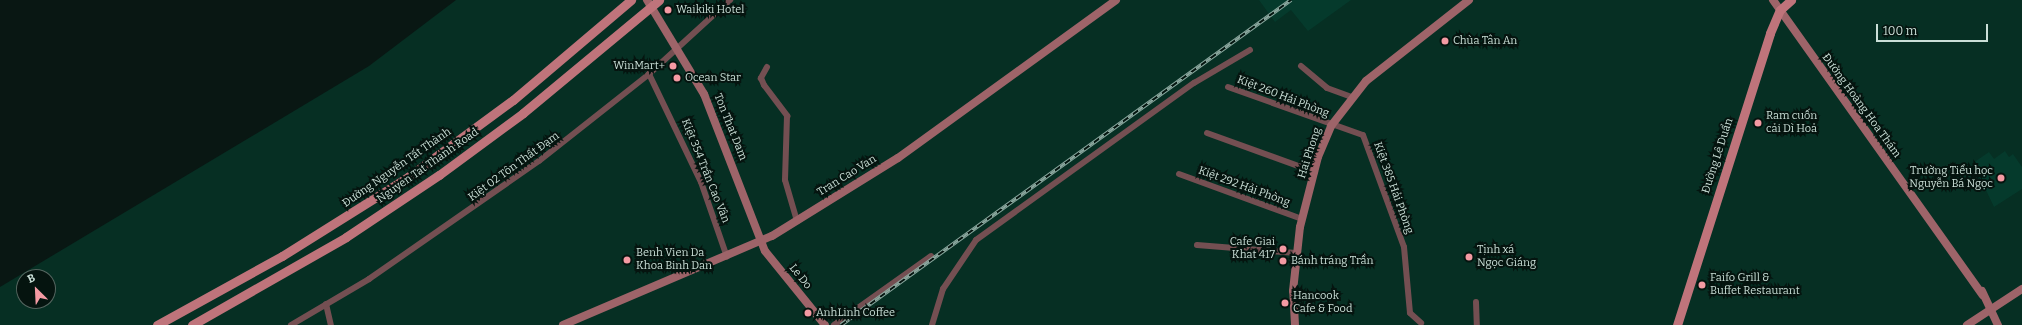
<!DOCTYPE html>
<html>
<head>
<meta charset="utf-8">
<style>
  body { margin:0 }
  #map { position:relative; width:2022px; height:325px; overflow:hidden; background:#062f23; font-family:Bitter,serif }
  div>[style] { position:absolute }
  .built>* { inset:0; background:#053a2c }
  .water>* { inset:0; background:#091713 }
  .street>* { height:6px; margin:-3px; padding:0 3px; transform-origin:3px; border-radius:3px; background:#744f52 }
  .secondary>* { height:8px; margin:-4px; padding:0 4px; transform-origin:4px; border-radius:4px; background:#9e6469 }
  .primary>* { height:9px; margin:-4.5px; padding:0 4.5px; transform-origin:4.5px; border-radius:4.5px; background:#bf747b }
  .rail>* { height:3.5px; margin-top:-1.75px; transform-origin:0; background:repeating-linear-gradient(90deg,#05140f 0 6px,#8ba79e 0 12px); box-sizing:border-box; border-block:1px solid #8ba79e }
  .dots>* { width:11px; height:11px; translate:-50% -50%; box-sizing:border-box; border:2px solid #05140f; border-radius:50% }
  span { translate:-50% -50%; white-space:nowrap; text-align:center; line-height:1.15; -webkit-text-stroke:4px #05140f; paint-order:stroke }
  .poi-label { font-size:11px; color:#cadfd7 }
  .left { translate:0 -50%; text-align:left }
  .right { translate:-100% -50%; text-align:right }
  .street-label { font-size:11px; color:#cadfd7 }
  .north { position:absolute; left:16px; top:269px; width:40px; height:40px; box-sizing:border-box; background:#05140f; border:1px solid #54655f; border-radius:50%; rotate:336deg; font-size:11px; font-weight:700; line-height:16px; text-align:center; color:#cadfd7 }
  .north::after { content:''; display:block; margin:auto; width:14px; height:18px; background:#f49aa3; clip-path:polygon(50% 0,100% 100%,50% 72%,0 100%) }
  .scale { position:absolute; left:1876px; top:24px; width:112px; height:18px; box-sizing:border-box; border:2px solid #cadfd7; border-top:0; padding-left:5px; font-size:12px; line-height:14px; white-space:nowrap; color:#cadfd7; -webkit-text-stroke:3px #05140f; paint-order:stroke }
</style>
</head>
<body>
<div id="map">
  <div class="built">
    <div style="clip-path:polygon(1259px 0,1351px 0,1308px 31px,1291px 10px,1275px 22px)"></div>
    <div style="clip-path:polygon(2005px 151px,2009px 157px,2013px 154px,2022px 167px,2022px 189px,1994px 207px,1973px 163px,1989px 152px,1994px 159px)"></div>
  </div>
  <div class="water">
    <div style="clip-path:polygon(0 0,456px 0,369px 66px,0 287px)"></div>
  </div>
  <div class="street">
    <div style="left:1301px;top:66px;width:34px;rotate:40deg"></div>
    <div style="left:1327px;top:88px;width:27px;rotate:20deg"></div>
    <div style="left:767px;top:67px;width:13px;rotate:119deg"></div>
    <div style="left:761px;top:78px;width:8px;rotate:67deg"></div>
    <div style="left:764px;top:85px;width:39px;rotate:53deg"></div>
    <div style="left:787px;top:116px;width:64px;rotate:91.8deg"></div>
    <div style="left:785px;top:180px;width:43px;rotate:73.7deg"></div>
    <div style="left:649px;top:74px;width:120px;rotate:64.3deg"></div>
    <div style="left:701px;top:182px;width:79px;rotate:70.9deg"></div>
    <div style="left:1228px;top:87px;width:143px;rotate:19.6deg"></div>
    <div style="left:1363px;top:135px;width:119px;rotate:69.9deg"></div>
    <div style="left:1404px;top:247px;width:66px;rotate:84.8deg"></div>
    <div style="left:1410px;top:313px;width:15px;rotate:42deg"></div>
    <div style="left:1207px;top:133px;width:115px;rotate:19.9deg"></div>
    <div style="left:1179px;top:174px;width:131px;rotate:20.1deg"></div>
    <div style="left:1197px;top:245px;width:99px;rotate:4.6deg"></div>
    <div style="left:1476px;top:302px;width:23px;rotate:88deg"></div>
    <div style="left:326px;top:304px;width:22px;rotate:77deg"></div>
    <div style="left:291px;top:325px;width:91px;rotate:-30.5deg"></div>
    <div style="left:369px;top:279px;width:207px;rotate:-34.8deg"></div>
    <div style="left:539px;top:161px;width:140px;rotate:-38.3deg"></div>
    <div style="left:649px;top:74px;width:110px;rotate:-42.4deg"></div>
    <div style="left:834px;top:325px;width:119px;rotate:-35.4deg"></div>
    <div style="left:932px;top:325px;width:38px;rotate:-73deg"></div>
    <div style="left:943px;top:289px;width:59px;rotate:-56deg"></div>
    <div style="left:976px;top:240px;width:269px;rotate:-35.8deg"></div>
    <div style="left:1194px;top:83px;width:65px;rotate:-30.5deg"></div>
  </div>
  <div class="secondary">
    <div style="left:647px;top:0;width:110px;rotate:58.8deg"></div>
    <div style="left:704px;top:94px;width:168px;rotate:68.8deg"></div>
    <div style="left:765px;top:251px;width:95px;rotate:51deg"></div>
    <div style="left:1773px;top:0;width:362px;rotate:54.6deg"></div>
    <div style="left:1982px;top:291px;width:38px;rotate:65deg"></div>
    <div style="left:563px;top:325px;width:227px;rotate:-23.1deg"></div>
    <div style="left:772px;top:236px;width:148px;rotate:-31.8deg"></div>
    <div style="left:898px;top:158px;width:269px;rotate:-35.9deg"></div>
    <div style="left:1295px;top:325px;width:34px;rotate:-93deg"></div>
    <div style="left:1293px;top:291px;width:64px;rotate:-83.8deg"></div>
    <div style="left:1300px;top:227px;width:72px;rotate:-75.6deg"></div>
    <div style="left:1318px;top:157px;width:34px;rotate:-67deg"></div>
    <div style="left:1331px;top:126px;width:57px;rotate:-52.1deg"></div>
    <div style="left:1366px;top:81px;width:131px;rotate:-38.2deg"></div>
    <div style="left:1967px;top:325px;width:66px;rotate:-33.2deg"></div>
  </div>
  <div class="primary">
    <div style="left:157px;top:325px;width:143px;rotate:-28.9deg"></div>
    <div style="left:282px;top:256px;width:149px;rotate:-32.1deg"></div>
    <div style="left:408px;top:177px;width:130px;rotate:-36.3deg"></div>
    <div style="left:513px;top:100px;width:155px;rotate:-40.3deg"></div>
    <div style="left:192px;top:325px;width:177px;rotate:-29.7deg"></div>
    <div style="left:346px;top:237px;width:112px;rotate:-33.7deg"></div>
    <div style="left:439px;top:175px;width:104px;rotate:-36.4deg"></div>
    <div style="left:523px;top:113px;width:177px;rotate:-39.7deg"></div>
    <div style="left:1677px;top:325px;width:306px;rotate:-72.3deg"></div>
    <div style="left:1770px;top:33px;width:25px;rotate:-67deg"></div>
    <div style="left:1780px;top:10px;width:15px;rotate:-42deg"></div>
  </div>
  <div class="rail">
    <div style="left:841px;top:325px;width:555px;rotate:-35.84deg"></div>
  </div>
  <div class="dots">
    <div style="left:668px;top:10px;background:#f49aa3"></div>
    <div style="left:1445px;top:41px;background:#f49aa3"></div>
    <div style="left:673px;top:66px;background:#f49aa3"></div>
    <div style="left:677px;top:78px;background:#f49aa3"></div>
    <div style="left:1758px;top:123px;background:#f49aa3"></div>
    <div style="left:2001px;top:178px;background:#f49aa3"></div>
    <div style="left:1283px;top:249px;background:#f49aa3"></div>
    <div style="left:1469px;top:257px;background:#f49aa3"></div>
    <div style="left:627px;top:260px;background:#f49aa3"></div>
    <div style="left:1283px;top:261px;background:#f49aa3"></div>
    <div style="left:1702px;top:285px;background:#f49aa3"></div>
    <div style="left:1285px;top:303px;background:#f49aa3"></div>
    <div style="left:808px;top:313px;background:#f49aa3"></div>
  </div>
  <div class="poi-label">
    <span class="left" style="left:676px;top:10px">Waikiki Hotel</span>
    <span class="left" style="left:1453px;top:41px">Chùa Tân An</span>
    <span class="right" style="left:665px;top:66px">WinMart+</span>
    <span class="left" style="left:685px;top:78px">Ocean Star</span>
    <span class="left" style="left:1766px;top:123px">Ram cuốn<br>cải Dì Hoả</span>
    <span class="right" style="left:1993px;top:178px">Trường Tiểu học<br>Nguyễn Bá Ngọc</span>
    <span class="right" style="left:1275px;top:249px">Cafe Giai<br>Khat 417</span>
    <span class="left" style="left:1477px;top:257px">Tịnh xá<br>Ngọc Giáng</span>
    <span class="left" style="left:636px;top:260px">Benh Vien Da<br>Khoa Binh Dan</span>
    <span class="left" style="left:1291px;top:261px">Bánh tráng Trần</span>
    <span class="left" style="left:1710px;top:285px">Faifo Grill &amp;<br>Buffet Restaurant</span>
    <span class="left" style="left:1293px;top:303px">Hancook<br>Cafe &amp; Food</span>
    <span class="left" style="left:816px;top:313px">AnhLinh Coffee</span>
  </div>
  <div class="street-label">
    <span style="left:1283px;top:97px;rotate:21deg">Kiệt 260 Hải Phòng</span>
    <span style="left:1861px;top:106px;rotate:54deg">Đường Hoàng Hoa Thám</span>
    <span style="left:730px;top:127px;rotate:68deg">Ton That Dam</span>
    <span style="left:1310px;top:153px;rotate:-72deg">Hai Phong</span>
    <span style="left:1718px;top:156px;rotate:-72deg">Đường Lê Duẩn</span>
    <span style="left:428px;top:166px;rotate:-35deg">Nguyen Tat Thanh Road</span>
    <span style="left:514px;top:167px;rotate:-36deg">Kiệt 02 Tôn Thất Đạm</span>
    <span style="left:397px;top:168px;rotate:-35deg">Đường Nguyễn Tất Thành</span>
    <span style="left:705px;top:171px;rotate:68deg">Kiệt 354 Trần Cao Vân</span>
    <span style="left:847px;top:176px;rotate:-32deg">Tran Cao Van</span>
    <span style="left:1244px;top:187px;rotate:20deg">Kiệt 292 Hải Phòng</span>
    <span style="left:1393px;top:188px;rotate:70deg">Kiệt 385 Hải Phòng</span>
    <span style="left:800px;top:277px;rotate:51deg">Le Do</span>
  </div>
  <div class="north">B</div>
  <div class="scale">100 m</div>
</div>
</body>
</html>
